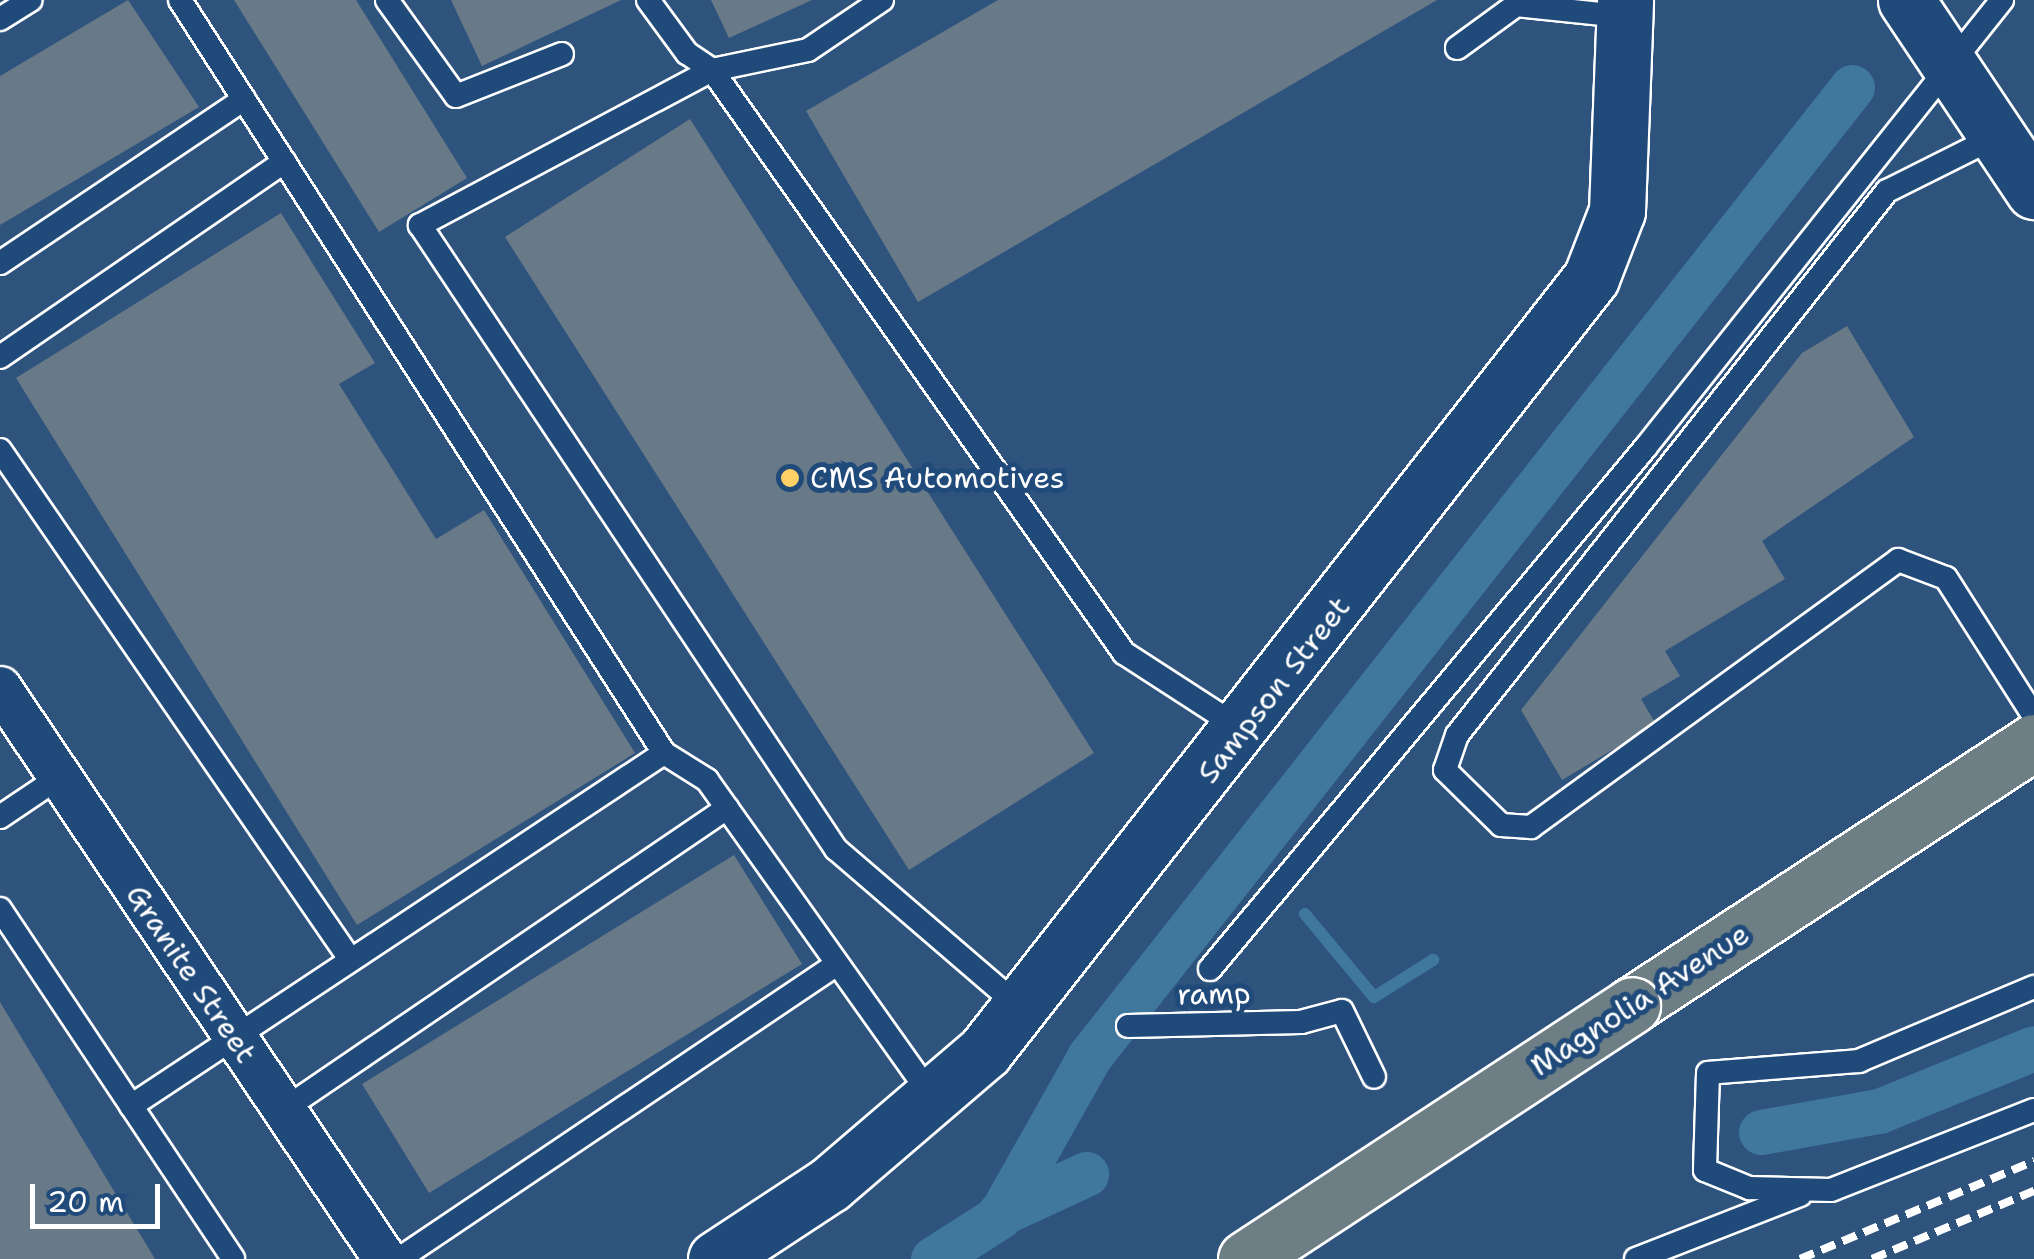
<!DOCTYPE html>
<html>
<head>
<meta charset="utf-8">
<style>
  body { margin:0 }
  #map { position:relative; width:2034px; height:1259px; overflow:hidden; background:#2e537d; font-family:"Shantell Sans",sans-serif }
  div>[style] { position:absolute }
  .stream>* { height:12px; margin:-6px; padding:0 6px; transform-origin:6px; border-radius:6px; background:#40779c }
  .canal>* { height:45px; margin:-22.5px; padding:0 22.5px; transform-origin:22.5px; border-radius:22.5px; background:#40779c }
  .building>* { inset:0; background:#687988 }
  .roads { filter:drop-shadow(2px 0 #fff) drop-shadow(-2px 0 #fff) drop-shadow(0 2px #fff) drop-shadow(0 -2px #fff) }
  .lane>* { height:22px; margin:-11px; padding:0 11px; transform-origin:11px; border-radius:11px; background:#1f4a7a }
  .street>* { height:42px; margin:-21px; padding:0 21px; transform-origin:21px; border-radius:21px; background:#1f4a7a }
  .secondary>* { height:55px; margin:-27.5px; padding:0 27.5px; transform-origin:27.5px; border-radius:27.5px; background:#1f4a7a }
  .primary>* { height:55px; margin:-27.5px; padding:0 27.5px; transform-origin:27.5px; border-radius:27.5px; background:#6d7e84 }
  .rail>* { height:8px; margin-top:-4px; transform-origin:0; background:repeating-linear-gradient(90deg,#fff 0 15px,transparent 0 23px) }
  .bridges { filter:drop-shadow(2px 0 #fff) drop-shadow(-2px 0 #fff) drop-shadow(0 2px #fff) drop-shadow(0 -2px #fff) }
  .primary-bridge>* { height:55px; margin:-27.5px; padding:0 27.5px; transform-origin:27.5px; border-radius:27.5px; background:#6d7e84 }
  .dots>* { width:28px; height:28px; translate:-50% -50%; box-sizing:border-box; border:5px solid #1f4a7a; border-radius:50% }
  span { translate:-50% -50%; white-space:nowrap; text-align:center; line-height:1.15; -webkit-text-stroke:10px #1f4a7a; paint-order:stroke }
  .poi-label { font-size:30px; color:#fff }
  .left { translate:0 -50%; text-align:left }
  .street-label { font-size:30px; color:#fff }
  .scale { position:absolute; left:30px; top:1184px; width:130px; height:45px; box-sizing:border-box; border:5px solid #fff; border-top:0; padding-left:12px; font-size:30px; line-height:35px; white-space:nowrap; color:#fff; -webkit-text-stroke:8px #1f4a7a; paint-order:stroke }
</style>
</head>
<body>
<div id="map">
  <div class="stream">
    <div style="left:1239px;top:867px;width:16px;rotate:18deg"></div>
    <div style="left:1305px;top:914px;width:108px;rotate:50.3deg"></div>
    <div style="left:1374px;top:997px;width:70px;rotate:-32.1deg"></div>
  </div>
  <div class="canal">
    <div style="left:1761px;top:1132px;width:120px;rotate:-10.1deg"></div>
    <div style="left:1879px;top:1111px;width:167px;rotate:-22.1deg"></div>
    <div style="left:999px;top:1214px;width:96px;rotate:-24.7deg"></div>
    <div style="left:933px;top:1259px;width:78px;rotate:-32.5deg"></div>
    <div style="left:999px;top:1217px;width:184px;rotate:-60.6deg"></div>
    <div style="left:1089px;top:1057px;width:1234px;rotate:-51.81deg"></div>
  </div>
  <div class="building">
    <div style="clip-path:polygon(128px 0,199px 107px,0 225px,0 76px)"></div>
    <div style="clip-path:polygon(234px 0,356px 0,467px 178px,379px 232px)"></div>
    <div style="clip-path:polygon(451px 0,621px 0,482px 66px)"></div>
    <div style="clip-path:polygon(711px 0,812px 0,729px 38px)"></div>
    <div style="clip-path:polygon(998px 0,1437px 0,918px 302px,806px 111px)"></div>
    <div style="clip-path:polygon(690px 119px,1094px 753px,909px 870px,505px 237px)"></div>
    <div style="clip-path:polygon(281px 213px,375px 363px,339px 384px,436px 539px,484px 510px,635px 753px,357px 925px,16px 378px)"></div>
    <div style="clip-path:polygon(1847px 326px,1914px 437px,1762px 541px,1785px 579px,1665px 651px,1680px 676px,1641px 699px,1656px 724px,1562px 780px,1521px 710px,1802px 353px)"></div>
    <div style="clip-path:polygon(734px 855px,802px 964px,429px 1193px,362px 1084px)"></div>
    <div style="clip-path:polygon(0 1002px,155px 1259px,0 1259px)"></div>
  </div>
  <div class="roads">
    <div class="lane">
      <div style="left:387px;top:0;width:118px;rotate:54.3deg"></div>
      <div style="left:456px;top:96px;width:114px;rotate:-21.6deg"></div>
      <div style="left:648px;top:0;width:66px;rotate:53.7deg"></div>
      <div style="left:687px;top:53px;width:30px;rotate:34deg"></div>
      <div style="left:712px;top:70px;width:714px;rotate:54.75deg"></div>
      <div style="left:1124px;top:653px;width:138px;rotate:32.9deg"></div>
      <div style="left:882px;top:0;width:89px;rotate:146deg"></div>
      <div style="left:808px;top:50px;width:98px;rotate:168.2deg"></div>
      <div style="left:712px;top:70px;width:331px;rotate:152deg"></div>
      <div style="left:420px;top:225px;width:750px;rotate:56.31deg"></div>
      <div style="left:836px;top:849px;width:244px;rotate:40.7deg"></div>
      <div style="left:0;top:19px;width:36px;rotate:-32deg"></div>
      <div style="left:1457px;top:48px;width:73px;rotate:-36.1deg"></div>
      <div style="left:1516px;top:5px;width:106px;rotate:6deg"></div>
      <div style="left:1997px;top:136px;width:123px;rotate:153.4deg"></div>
      <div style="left:1887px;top:191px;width:693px;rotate:128.32deg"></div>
      <div style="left:1457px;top:735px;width:37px;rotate:109deg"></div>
      <div style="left:1445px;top:770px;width:78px;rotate:44.5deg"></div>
      <div style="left:1501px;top:825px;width:30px;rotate:4deg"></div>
      <div style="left:1531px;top:827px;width:454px;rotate:-36deg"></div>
      <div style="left:1898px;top:560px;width:51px;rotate:20.6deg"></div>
      <div style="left:1946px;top:578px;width:164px;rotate:57.5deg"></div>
      <div style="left:0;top:263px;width:294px;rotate:-33.9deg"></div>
      <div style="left:0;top:357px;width:345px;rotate:-34.5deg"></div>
      <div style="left:0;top:450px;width:618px;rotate:55.49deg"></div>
      <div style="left:664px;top:753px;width:51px;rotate:32.1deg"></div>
      <div style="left:707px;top:780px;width:389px;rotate:54.6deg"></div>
      <div style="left:0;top:817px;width:70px;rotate:-33.9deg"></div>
      <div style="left:0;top:909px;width:420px;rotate:56.3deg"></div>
      <div style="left:1210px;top:969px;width:679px;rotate:-50.14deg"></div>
      <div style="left:1645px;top:448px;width:573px;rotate:-51.45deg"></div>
      <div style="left:2034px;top:987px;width:190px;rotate:157.1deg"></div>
      <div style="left:1859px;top:1061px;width:151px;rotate:175.5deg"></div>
      <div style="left:1708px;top:1073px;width:97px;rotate:91.8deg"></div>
      <div style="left:1705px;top:1170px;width:48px;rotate:22.2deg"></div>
      <div style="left:1749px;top:1188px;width:82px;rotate:1.4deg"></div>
      <div style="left:1831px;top:1190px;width:218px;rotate:-21.5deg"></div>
      <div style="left:1128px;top:1026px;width:173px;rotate:-1.3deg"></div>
      <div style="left:1301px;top:1022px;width:42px;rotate:-15deg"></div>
      <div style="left:1342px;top:1011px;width:73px;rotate:64.1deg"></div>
      <div style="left:131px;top:1106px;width:639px;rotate:-33.52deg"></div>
      <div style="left:664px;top:753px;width:895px;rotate:-122.73deg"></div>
      <div style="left:283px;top:1110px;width:537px;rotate:-34.22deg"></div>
      <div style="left:399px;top:1259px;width:528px;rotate:-33.96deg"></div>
      <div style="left:1636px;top:1259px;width:176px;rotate:-21.3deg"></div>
    </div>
    <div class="street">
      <div style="left:0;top:688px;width:689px;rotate:56.01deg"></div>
    </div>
    <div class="secondary">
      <div style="left:1906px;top:0;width:230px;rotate:56.2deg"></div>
      <div style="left:716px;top:1259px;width:136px;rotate:-33.3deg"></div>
      <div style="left:830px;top:1184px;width:204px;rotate:-40.6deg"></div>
      <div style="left:985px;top:1051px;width:982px;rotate:-51.91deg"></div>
      <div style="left:1591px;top:278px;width:72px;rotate:-68.8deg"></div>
      <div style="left:1617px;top:211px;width:211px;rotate:-87.8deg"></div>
    </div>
    <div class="primary">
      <div style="left:1632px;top:1005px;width:480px;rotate:-33.2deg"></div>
    </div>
  </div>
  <div class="rail">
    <div style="left:1800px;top:1259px;width:254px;rotate:-22.7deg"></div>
    <div style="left:1872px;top:1259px;width:176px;rotate:-22.8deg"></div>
  </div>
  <div class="bridges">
    <div class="primary-bridge">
      <div style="left:1246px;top:1259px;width:462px;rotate:-33.3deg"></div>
    </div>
  </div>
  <div class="dots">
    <div style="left:790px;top:478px;background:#ffd166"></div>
  </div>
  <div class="poi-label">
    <span class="left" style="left:810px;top:478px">CMS Automotives</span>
  </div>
  <div class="street-label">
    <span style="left:1274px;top:690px;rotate:-52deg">Sampson Street</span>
    <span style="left:191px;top:974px;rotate:56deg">Granite Street</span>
    <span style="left:1214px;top:994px;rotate:-1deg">ramp</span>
    <span style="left:1640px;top:1000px;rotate:-33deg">Magnolia Avenue</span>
  </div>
  <div class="scale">20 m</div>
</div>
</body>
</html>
